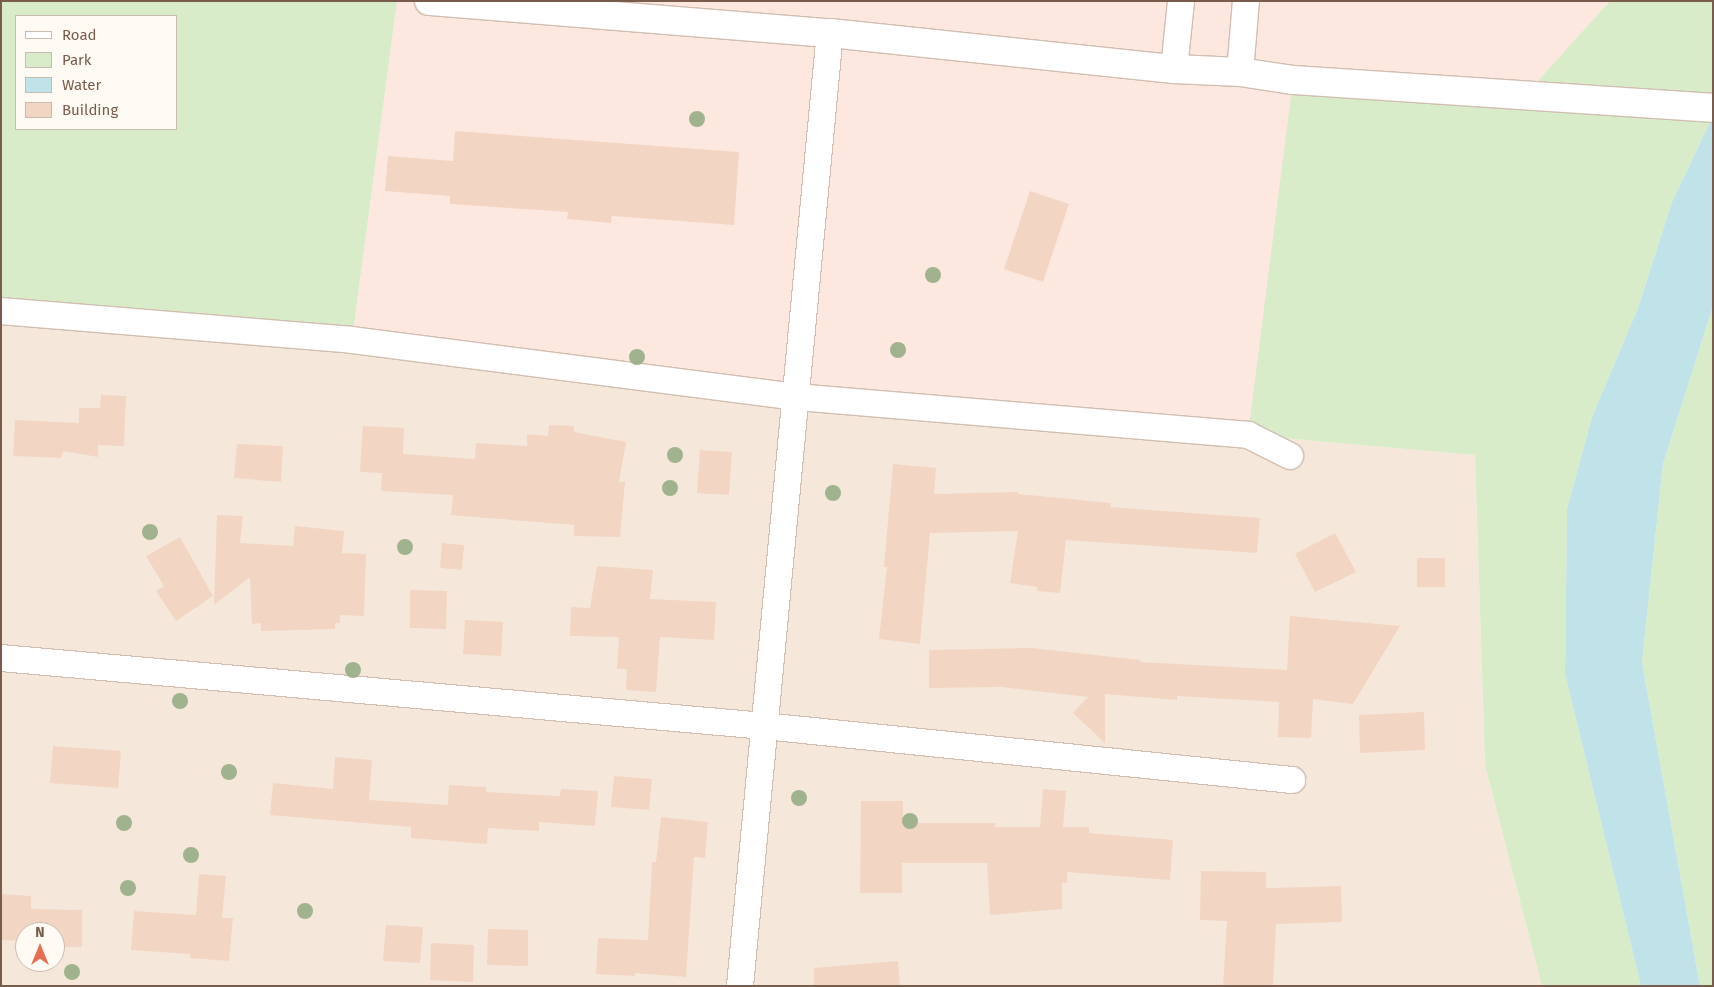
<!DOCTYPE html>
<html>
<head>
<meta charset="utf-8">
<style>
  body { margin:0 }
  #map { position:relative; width:1714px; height:987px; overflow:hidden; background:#fdf6ec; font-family:"Fira Sans",sans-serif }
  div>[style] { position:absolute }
  .residential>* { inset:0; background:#f5e8da }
  .commercial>* { inset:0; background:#fde8e0 }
  .green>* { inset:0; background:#d8ecc9 }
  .water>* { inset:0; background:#bfe3e8 }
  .building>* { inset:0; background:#f3d5c3 }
  .roads { filter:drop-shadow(1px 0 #d1beb0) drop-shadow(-1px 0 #d1beb0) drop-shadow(0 1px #d1beb0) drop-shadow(0 -1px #d1beb0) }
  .minor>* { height:26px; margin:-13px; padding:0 13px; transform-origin:13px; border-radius:13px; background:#fff }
  .tertiary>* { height:28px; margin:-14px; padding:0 14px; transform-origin:14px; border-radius:14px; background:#fff }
  .trees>* { width:16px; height:16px; margin:-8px; border-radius:50%; background:#a0b28e }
  span { translate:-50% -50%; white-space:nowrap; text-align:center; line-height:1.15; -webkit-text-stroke:4px #fffaf3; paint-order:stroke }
  .frame { position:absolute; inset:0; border:2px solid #7a5c4d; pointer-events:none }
  .legend { position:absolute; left:15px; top:15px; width:162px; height:115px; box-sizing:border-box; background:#fffaf3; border:1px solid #cabbb1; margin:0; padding:6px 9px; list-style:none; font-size:15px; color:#7a5c4d }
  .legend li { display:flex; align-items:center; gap:10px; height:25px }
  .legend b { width:25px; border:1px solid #cabbb1 }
  .north { position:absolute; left:15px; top:922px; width:50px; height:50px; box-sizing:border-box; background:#fffaf3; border:1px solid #cabbb1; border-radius:50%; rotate:0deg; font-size:14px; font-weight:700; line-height:20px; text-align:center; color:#7a5c4d }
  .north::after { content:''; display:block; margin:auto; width:18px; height:22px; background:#e76f51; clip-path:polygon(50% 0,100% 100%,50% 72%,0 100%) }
</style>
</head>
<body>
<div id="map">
  <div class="residential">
    <div style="clip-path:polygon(evenodd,1px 311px,1248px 435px,1475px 455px,1485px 765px,1542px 986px,1px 986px,1px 311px,25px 932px,55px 932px,55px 962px,25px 962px,25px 932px)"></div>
  </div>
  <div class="commercial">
    <div style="clip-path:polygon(397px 1px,1610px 1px,1525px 95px,1248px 435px,352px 340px)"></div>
  </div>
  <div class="green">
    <div style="clip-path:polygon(evenodd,1px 1px,397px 1px,352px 340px,1px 311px,1px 1px,16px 16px,176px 16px,176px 129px,16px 129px,16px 16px)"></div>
    <div style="clip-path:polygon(1610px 1px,1713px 1px,1713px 116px,1672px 202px,1638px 308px,1592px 417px,1567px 509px,1565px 674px,1641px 986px,1542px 986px,1485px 765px,1475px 455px,1248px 435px,1293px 80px,1525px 95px)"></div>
    <div style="clip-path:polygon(1713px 306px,1713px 986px,1700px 986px,1642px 662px,1663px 464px)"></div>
  </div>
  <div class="water">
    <div style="clip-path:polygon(1713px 116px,1713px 306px,1663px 464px,1642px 662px,1700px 986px,1641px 986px,1565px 674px,1567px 509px,1592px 417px,1638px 308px,1672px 202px)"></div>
  </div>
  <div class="building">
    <div style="clip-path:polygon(455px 131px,739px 152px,734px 225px,612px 216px,611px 223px,567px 219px,568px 212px,450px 204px,450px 196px,385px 191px,388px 156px,453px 161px)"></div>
    <div style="clip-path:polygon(1030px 191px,1069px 204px,1043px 282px,1004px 269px)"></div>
    <div style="clip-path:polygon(101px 395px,126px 396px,124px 446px,98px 445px,98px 457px,63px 451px,61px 458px,13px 456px,15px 420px,79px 423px,79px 408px,100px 408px)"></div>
    <div style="clip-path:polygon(549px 425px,574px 426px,574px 432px,626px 442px,619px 482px,625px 482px,620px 537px,574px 536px,574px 525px,451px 515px,453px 495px,381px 491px,382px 473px,360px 472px,363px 426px,404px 428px,403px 454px,475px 459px,476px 443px,527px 446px,527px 434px,548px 436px)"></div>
    <div style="clip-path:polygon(237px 444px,283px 446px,281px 482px,234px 478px)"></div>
    <div style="clip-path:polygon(700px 450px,732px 452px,729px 495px,697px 493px)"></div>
    <div style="clip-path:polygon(893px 464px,936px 468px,934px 494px,1018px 492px,1018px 494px,1111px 503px,1110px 507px,1260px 518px,1257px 553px,1066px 540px,1060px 593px,1037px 591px,1037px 587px,1010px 583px,1018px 531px,930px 533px,920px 644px,879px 639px,887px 567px,884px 567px)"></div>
    <div style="clip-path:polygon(217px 515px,243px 516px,240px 543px,293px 546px,295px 526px,344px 531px,342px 553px,366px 554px,364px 616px,340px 615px,340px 623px,335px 623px,335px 629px,261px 631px,261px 623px,252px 624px,250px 577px,214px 605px)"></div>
    <div style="clip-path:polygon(1335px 533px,1356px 572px,1315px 592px,1295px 554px)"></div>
    <div style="clip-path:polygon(180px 537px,213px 596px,176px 621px,156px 591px,164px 586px,146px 556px)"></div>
    <div style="clip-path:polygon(442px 543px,464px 545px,462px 570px,440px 568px)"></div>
    <div style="clip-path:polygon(1417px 558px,1445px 558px,1445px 587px,1417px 587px)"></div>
    <div style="clip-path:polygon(597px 566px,653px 570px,650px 599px,716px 602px,714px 640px,660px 637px,656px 692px,626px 690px,627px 669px,617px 669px,619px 637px,570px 636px,571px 607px,590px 608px)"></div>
    <div style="clip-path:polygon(410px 590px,447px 591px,446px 629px,410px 628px)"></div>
    <div style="clip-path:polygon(1290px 616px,1400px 626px,1353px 704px,1313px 699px,1311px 738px,1278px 737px,1279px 702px,1177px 696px,1177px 700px,1105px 694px,1105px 743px,1073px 713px,1088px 697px,1001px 687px,929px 688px,929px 650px,1032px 648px,1140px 660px,1140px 662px,1287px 670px)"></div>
    <div style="clip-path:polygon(465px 620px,503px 622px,501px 656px,463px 654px)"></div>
    <div style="clip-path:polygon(1424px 712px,1425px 750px,1360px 753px,1359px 715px)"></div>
    <div style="clip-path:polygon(53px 746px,121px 751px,118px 788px,50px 783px)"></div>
    <div style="clip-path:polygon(335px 757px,372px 760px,369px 800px,448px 805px,449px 785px,486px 787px,486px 792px,560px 796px,561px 789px,598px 791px,595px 826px,539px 822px,539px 831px,488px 828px,487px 844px,411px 838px,411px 827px,270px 815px,273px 783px,333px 789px)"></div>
    <div style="clip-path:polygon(614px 776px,652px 779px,649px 810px,611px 807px)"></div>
    <div style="clip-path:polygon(1043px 789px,1066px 791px,1063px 827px,1089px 827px,1089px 833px,1173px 840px,1170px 880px,1067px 872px,1067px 883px,1062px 883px,1062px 909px,990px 915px,987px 863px,902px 863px,902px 893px,860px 893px,861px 801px,903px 801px,903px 823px,995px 823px,995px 827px,1040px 827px)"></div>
    <div style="clip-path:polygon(661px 817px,708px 822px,705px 858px,694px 857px,686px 977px,635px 973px,635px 976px,596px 974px,598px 938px,648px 940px,652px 862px,656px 862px)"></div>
    <div style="clip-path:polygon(1201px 871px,1266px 872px,1266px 888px,1341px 886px,1342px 922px,1276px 924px,1273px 986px,1223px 986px,1227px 921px,1200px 920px)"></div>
    <div style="clip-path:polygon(199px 874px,226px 876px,222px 918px,233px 918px,229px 961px,190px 958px,190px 954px,131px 950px,134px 911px,196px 915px)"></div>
    <div style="clip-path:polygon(1px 894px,31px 896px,31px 909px,82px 910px,82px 947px,55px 947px,55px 932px,25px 932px,25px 941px,1px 940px)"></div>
    <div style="clip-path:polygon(386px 925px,423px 927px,420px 963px,383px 961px)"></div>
    <div style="clip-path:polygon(488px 929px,528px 930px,528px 966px,487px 965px)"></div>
    <div style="clip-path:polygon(431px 943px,474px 945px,473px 982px,430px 980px)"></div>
    <div style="clip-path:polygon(898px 961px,900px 986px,814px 986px,814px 968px)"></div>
  </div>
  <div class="roads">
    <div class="minor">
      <div style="left:1174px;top:69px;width:68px;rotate:-84.1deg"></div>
      <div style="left:1240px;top:72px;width:71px;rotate:-85.2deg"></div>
      <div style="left:1px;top:311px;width:352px;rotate:4.7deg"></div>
      <div style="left:352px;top:340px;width:448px;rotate:7.3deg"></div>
      <div style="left:796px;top:397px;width:454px;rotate:4.8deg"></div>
      <div style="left:1248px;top:435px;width:47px;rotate:26.6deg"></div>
      <div style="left:1px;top:658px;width:766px;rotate:5.09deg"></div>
      <div style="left:764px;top:726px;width:531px;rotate:5.84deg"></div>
      <div style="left:740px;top:986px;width:957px;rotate:-84.61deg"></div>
    </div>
    <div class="tertiary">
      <div style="left:429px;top:1px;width:402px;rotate:4.6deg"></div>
      <div style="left:830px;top:33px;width:346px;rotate:6deg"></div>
      <div style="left:1174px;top:69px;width:66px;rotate:2.6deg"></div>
      <div style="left:1240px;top:72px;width:54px;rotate:8.6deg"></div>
      <div style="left:1293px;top:80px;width:421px;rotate:3.8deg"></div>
    </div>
  </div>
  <div class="trees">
    <div style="left:697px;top:119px"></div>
    <div style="left:933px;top:275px"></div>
    <div style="left:898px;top:350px"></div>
    <div style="left:637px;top:357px"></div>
    <div style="left:675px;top:455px"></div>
    <div style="left:670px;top:488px"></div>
    <div style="left:833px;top:493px"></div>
    <div style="left:150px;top:532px"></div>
    <div style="left:405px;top:547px"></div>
    <div style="left:353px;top:670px"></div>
    <div style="left:180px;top:701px"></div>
    <div style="left:229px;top:772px"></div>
    <div style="left:799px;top:798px"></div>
    <div style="left:910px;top:821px"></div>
    <div style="left:124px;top:823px"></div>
    <div style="left:191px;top:855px"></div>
    <div style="left:128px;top:888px"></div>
    <div style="left:305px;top:911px"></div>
    <div style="left:72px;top:972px"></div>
  </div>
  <div class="frame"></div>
  <ul class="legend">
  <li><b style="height:6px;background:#fff"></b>Road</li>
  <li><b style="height:14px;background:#d8ecc9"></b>Park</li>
  <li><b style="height:14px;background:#bfe3e8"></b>Water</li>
  <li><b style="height:14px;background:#f3d5c3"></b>Building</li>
  </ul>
  <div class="north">N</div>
</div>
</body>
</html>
